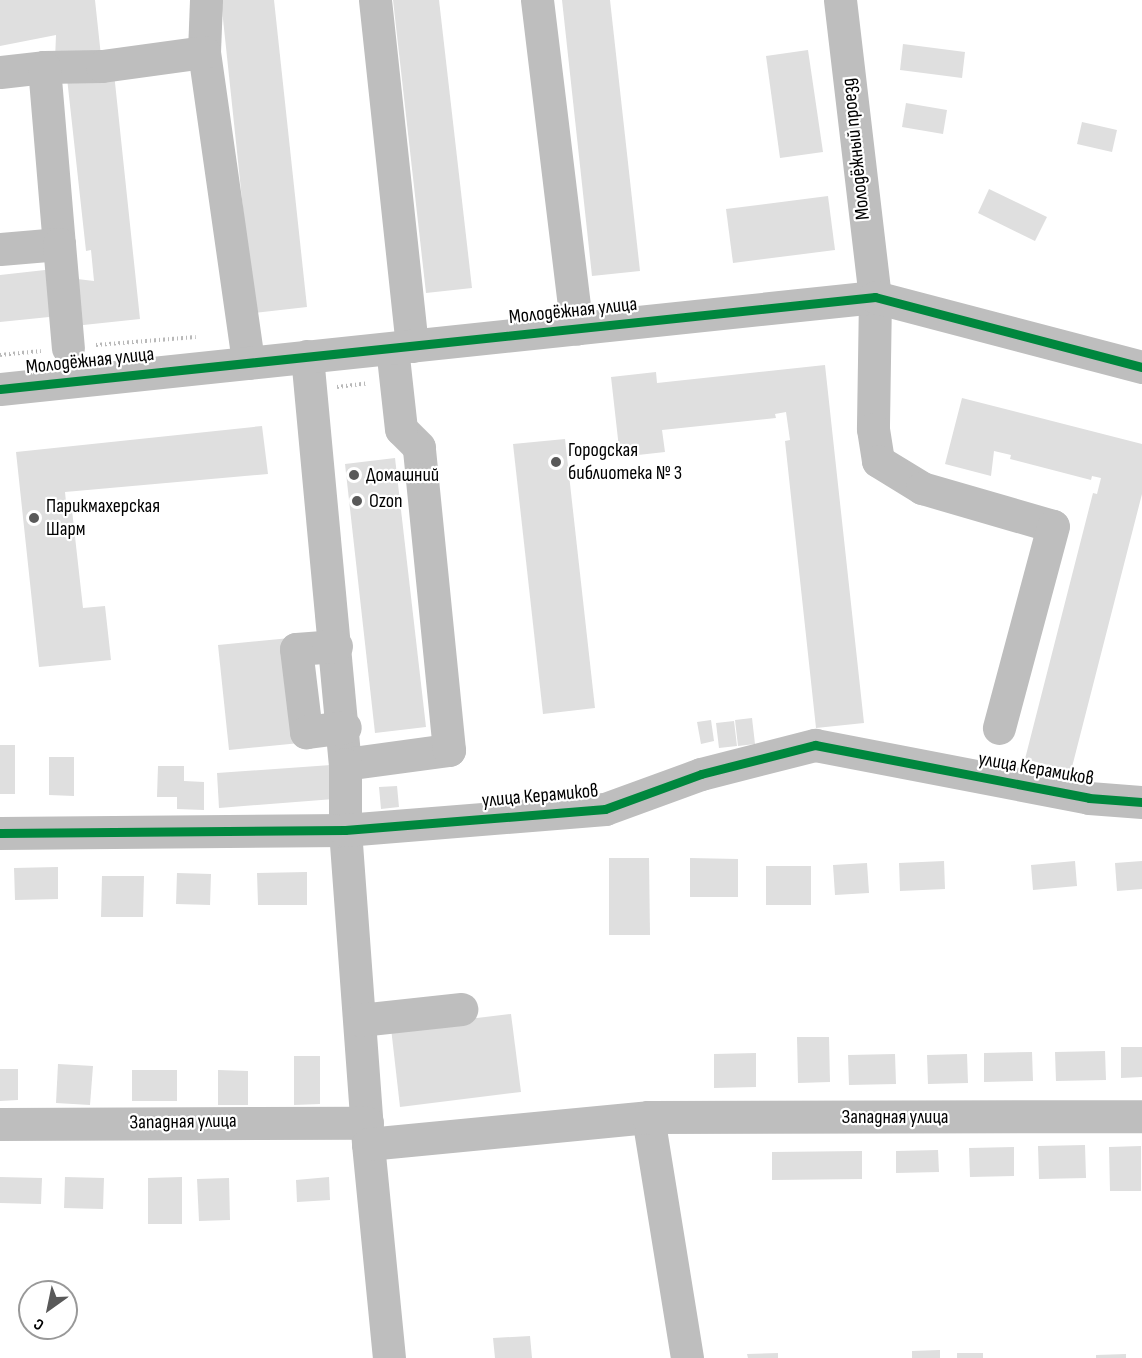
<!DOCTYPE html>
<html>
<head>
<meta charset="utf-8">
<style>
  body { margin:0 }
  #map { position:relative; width:1142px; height:1358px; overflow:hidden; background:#fff; font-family:"Sofia Sans Condensed",sans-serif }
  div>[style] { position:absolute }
  .building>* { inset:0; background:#dfdfdf }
  .path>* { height:4px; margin-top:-2px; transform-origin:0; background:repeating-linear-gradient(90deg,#b9b9b9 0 1.5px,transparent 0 4.5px) }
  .minor>* { height:33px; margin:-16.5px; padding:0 16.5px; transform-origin:16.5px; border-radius:16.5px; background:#bebebe }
  .cycleway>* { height:9px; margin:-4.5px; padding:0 4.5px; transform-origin:4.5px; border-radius:4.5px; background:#00873e }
  .dots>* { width:16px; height:16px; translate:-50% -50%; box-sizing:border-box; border:3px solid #fff; border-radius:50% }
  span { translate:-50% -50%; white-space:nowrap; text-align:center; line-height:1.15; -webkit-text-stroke:4.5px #fff; paint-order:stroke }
  .street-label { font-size:20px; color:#000 }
  .poi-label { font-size:20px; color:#000 }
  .left { translate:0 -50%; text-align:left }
  .north { position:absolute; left:18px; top:1280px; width:60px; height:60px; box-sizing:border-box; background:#fff; border:2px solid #999; border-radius:50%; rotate:213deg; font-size:16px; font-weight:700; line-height:24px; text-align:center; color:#000 }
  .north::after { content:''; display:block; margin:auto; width:21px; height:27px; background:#595959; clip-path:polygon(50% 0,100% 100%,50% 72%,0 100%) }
</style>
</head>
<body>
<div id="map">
  <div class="building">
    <div style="clip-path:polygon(0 0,95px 0,101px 56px,55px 60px,56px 35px,0 46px)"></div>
    <div style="clip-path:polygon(221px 0,274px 0,307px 307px,254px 313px)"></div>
    <div style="clip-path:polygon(393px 0,439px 0,472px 288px,426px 293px)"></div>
    <div style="clip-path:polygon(562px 0,610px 0,640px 271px,592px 276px)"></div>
    <div style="clip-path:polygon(903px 44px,965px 52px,962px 78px,900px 70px)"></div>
    <div style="clip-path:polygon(808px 50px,823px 152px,780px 158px,766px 56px)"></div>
    <div style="clip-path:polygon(114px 73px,140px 319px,74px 326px,69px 278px,94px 281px,91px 250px,86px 251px,67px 78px)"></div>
    <div style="clip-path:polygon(906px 103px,947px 110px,943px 134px,902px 127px)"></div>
    <div style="clip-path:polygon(1082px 122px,1117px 130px,1112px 152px,1077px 144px)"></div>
    <div style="clip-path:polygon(989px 189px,1047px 217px,1035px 241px,978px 213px)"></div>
    <div style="clip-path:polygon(828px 196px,835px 250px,733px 263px,726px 209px)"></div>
    <div style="clip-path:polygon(54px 269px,59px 316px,0 322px,0 275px)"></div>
    <div style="clip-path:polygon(825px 365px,864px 723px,816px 728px,785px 441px,790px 440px,786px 412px,775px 414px,776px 418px,662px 430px,665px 452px,620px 457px,611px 377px,656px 372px,657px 383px)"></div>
    <div style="clip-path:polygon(962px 398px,1142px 444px,1142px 494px,1071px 771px,1025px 759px,1093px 493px,1097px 494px,1101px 478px,1092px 476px,1091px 480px,1010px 459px,1011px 455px,994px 451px,991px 476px,945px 464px)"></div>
    <div style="clip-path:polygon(262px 426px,268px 474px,65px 492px,66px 502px,71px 501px,83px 608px,105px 606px,111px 660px,39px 667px,16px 452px)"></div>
    <div style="clip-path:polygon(565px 439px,595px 708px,543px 714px,513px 444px)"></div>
    <div style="clip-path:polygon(395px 458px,426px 727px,375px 733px,345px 464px)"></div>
    <div style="clip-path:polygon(290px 638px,300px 743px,229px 750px,218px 645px)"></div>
    <div style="clip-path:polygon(752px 718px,755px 744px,738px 746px,735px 720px)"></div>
    <div style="clip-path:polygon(711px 720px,714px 741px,701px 744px,697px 722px)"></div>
    <div style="clip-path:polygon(734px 721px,737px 746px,719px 748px,716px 723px)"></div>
    <div style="clip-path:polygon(0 745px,15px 745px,15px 794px,0 794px)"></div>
    <div style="clip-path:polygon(49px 757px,74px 757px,74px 796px,49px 795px)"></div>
    <div style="clip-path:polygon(331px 765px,334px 799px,219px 808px,217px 773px)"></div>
    <div style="clip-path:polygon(158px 766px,184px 766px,184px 781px,204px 782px,204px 810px,177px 809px,177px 797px,157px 797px)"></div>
    <div style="clip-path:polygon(397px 786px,399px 807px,381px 809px,379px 787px)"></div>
    <div style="clip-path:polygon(609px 858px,649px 858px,650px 935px,609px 935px)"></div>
    <div style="clip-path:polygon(690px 858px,738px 859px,738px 897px,690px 897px)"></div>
    <div style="clip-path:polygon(944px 861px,945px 889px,900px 891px,899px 863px)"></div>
    <div style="clip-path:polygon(1075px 861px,1077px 886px,1033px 890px,1031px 865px)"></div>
    <div style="clip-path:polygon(1142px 861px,1142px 889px,1117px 891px,1115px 863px)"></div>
    <div style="clip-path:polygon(867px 863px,869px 893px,835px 895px,833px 865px)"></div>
    <div style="clip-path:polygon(766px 866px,811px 866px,811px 905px,766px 905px)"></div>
    <div style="clip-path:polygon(58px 867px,58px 899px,15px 900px,14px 868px)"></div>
    <div style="clip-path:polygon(307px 872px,307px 905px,258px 905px,257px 873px)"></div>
    <div style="clip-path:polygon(177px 873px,211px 874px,210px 905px,176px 904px)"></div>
    <div style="clip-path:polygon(102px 876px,144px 876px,143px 917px,101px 917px)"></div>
    <div style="clip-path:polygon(511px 1014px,521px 1092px,400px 1107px,391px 1028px)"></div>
    <div style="clip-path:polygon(797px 1037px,829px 1037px,830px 1082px,798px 1083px)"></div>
    <div style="clip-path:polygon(1121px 1047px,1142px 1047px,1142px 1077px,1121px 1078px)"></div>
    <div style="clip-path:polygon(1105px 1051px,1106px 1080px,1056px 1081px,1055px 1052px)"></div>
    <div style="clip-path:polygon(1032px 1052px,1033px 1081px,984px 1082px,984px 1053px)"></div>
    <div style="clip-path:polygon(756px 1053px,756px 1087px,714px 1088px,714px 1054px)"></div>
    <div style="clip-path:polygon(895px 1054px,896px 1084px,849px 1085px,848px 1055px)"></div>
    <div style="clip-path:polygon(967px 1054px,968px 1083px,928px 1084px,927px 1055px)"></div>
    <div style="clip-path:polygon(294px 1056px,320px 1056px,320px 1104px,294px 1105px)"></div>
    <div style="clip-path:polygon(58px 1064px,93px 1066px,90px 1105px,56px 1103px)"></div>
    <div style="clip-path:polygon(0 1069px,18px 1069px,18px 1100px,0 1101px)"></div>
    <div style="clip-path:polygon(132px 1070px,177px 1070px,177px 1101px,132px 1101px)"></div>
    <div style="clip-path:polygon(218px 1070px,248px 1071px,248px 1105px,218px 1105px)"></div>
    <div style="clip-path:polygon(1085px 1145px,1086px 1178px,1039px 1179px,1038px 1146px)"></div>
    <div style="clip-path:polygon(1141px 1146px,1141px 1191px,1110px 1191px,1109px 1147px)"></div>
    <div style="clip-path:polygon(1014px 1147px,1014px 1176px,970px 1177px,969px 1148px)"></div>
    <div style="clip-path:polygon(938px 1150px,939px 1172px,896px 1173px,896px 1151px)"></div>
    <div style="clip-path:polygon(862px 1151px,862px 1179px,772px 1180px,772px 1152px)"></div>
    <div style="clip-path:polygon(0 1177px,42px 1178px,41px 1204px,0 1203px)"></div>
    <div style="clip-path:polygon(65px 1177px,104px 1178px,103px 1209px,64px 1208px)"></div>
    <div style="clip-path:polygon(182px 1177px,182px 1224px,148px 1224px,148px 1178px)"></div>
    <div style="clip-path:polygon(329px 1177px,330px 1200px,297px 1202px,296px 1180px)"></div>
    <div style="clip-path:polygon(229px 1178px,230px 1220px,199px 1221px,197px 1179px)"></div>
    <div style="clip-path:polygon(530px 1336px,532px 1358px,495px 1358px,493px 1338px)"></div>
    <div style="clip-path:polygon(940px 1350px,940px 1358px,912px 1358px,912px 1351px)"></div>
    <div style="clip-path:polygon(778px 1353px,778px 1358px,748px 1358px,747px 1354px)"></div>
    <div style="clip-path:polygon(957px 1353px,983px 1353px,983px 1358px,957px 1358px)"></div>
    <div style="clip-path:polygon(1126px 1354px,1126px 1358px,1096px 1358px,1096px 1355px)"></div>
  </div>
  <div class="path">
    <div style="left:96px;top:345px;width:100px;rotate:-4.6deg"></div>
    <div style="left:0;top:355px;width:41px;rotate:-5.6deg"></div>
    <div style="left:337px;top:387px;width:31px;rotate:-7deg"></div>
  </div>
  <div class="minor">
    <div style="left:206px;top:0;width:52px;rotate:92.2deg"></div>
    <div style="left:204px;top:52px;width:314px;rotate:81.9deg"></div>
    <div style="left:375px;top:0;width:348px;rotate:83.9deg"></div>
    <div style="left:537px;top:0;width:331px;rotate:83.1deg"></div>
    <div style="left:840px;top:0;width:299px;rotate:83.3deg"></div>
    <div style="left:875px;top:297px;width:132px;rotate:90.9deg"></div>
    <div style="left:873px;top:429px;width:32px;rotate:81deg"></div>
    <div style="left:878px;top:461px;width:52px;rotate:31.5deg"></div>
    <div style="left:922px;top:488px;width:136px;rotate:16.2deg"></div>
    <div style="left:1053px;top:526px;width:209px;rotate:105deg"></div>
    <div style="left:44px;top:67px;width:58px;rotate:-1deg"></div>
    <div style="left:102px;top:66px;width:103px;rotate:-7.8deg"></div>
    <div style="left:0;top:72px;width:44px;rotate:-6.5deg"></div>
    <div style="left:44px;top:67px;width:178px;rotate:85.2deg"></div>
    <div style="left:59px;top:244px;width:59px;rotate:175.2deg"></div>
    <div style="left:59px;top:244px;width:104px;rotate:85.1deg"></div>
    <div style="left:307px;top:356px;width:410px;rotate:84.7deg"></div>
    <div style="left:345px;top:764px;width:105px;rotate:-7.7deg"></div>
    <div style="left:449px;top:750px;width:304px;rotate:-95.7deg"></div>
    <div style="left:419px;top:447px;width:25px;rotate:-135deg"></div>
    <div style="left:401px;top:429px;width:81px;rotate:-96.3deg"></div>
    <div style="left:0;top:389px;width:880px;rotate:-6deg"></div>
    <div style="left:875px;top:297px;width:276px;rotate:14.7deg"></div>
    <div style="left:336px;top:646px;width:40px;rotate:175.7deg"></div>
    <div style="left:296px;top:649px;width:84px;rotate:83.1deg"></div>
    <div style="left:306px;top:732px;width:39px;rotate:-7deg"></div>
    <div style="left:345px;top:764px;width:66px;rotate:90deg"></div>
    <div style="left:345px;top:830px;width:315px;rotate:85.8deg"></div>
    <div style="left:368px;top:1144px;width:215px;rotate:84.4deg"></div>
    <div style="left:0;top:833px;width:345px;rotate:-0.5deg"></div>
    <div style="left:345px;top:830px;width:261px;rotate:-4.6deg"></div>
    <div style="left:605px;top:809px;width:102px;rotate:-20deg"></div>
    <div style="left:701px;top:774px;width:118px;rotate:-14.3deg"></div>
    <div style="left:815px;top:745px;width:279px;rotate:10.9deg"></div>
    <div style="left:1089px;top:798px;width:53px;rotate:4.3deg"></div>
    <div style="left:360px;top:1020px;width:102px;rotate:-6.2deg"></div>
    <div style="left:648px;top:1117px;width:244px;rotate:80.8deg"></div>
    <div style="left:0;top:1124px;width:367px;rotate:-0.2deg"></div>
    <div style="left:368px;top:1144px;width:281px;rotate:-5.5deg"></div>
    <div style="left:648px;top:1117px;width:494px;rotate:-0.1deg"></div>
  </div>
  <div class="cycleway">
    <div style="left:0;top:389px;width:880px;rotate:-6deg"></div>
    <div style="left:875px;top:297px;width:276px;rotate:14.7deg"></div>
    <div style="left:0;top:833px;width:345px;rotate:-0.5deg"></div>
    <div style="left:345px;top:830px;width:261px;rotate:-4.6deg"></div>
    <div style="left:605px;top:809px;width:102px;rotate:-20deg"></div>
    <div style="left:701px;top:774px;width:118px;rotate:-14.3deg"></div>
    <div style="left:815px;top:745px;width:279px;rotate:10.9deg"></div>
    <div style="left:1089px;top:798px;width:53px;rotate:4.3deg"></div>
  </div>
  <div class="dots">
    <div style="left:556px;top:462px;background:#595959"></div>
    <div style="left:354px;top:475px;background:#595959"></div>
    <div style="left:357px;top:501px;background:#595959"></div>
    <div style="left:34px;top:518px;background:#595959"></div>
  </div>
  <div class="street-label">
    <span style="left:856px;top:149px;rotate:-96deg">Молодёжный проезд</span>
    <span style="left:573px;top:311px;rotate:-6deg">Молодёжная улица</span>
    <span style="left:90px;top:361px;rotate:-6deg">Молодёжная улица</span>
    <span style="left:1036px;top:769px;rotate:10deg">улица Керамиков</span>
    <span style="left:540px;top:796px;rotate:-5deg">улица Керамиков</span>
    <span style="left:895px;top:1117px">Западная улица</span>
    <span style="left:183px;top:1122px;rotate:-1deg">Западная улица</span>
  </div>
  <div class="poi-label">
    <span class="left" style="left:568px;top:462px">Городская<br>библиотека № 3</span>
    <span class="left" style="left:366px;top:475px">Домашний</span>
    <span class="left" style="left:369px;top:501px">Ozon</span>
    <span class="left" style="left:46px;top:518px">Парикмахерская<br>Шарм</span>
  </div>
  <div class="north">С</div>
</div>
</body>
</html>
